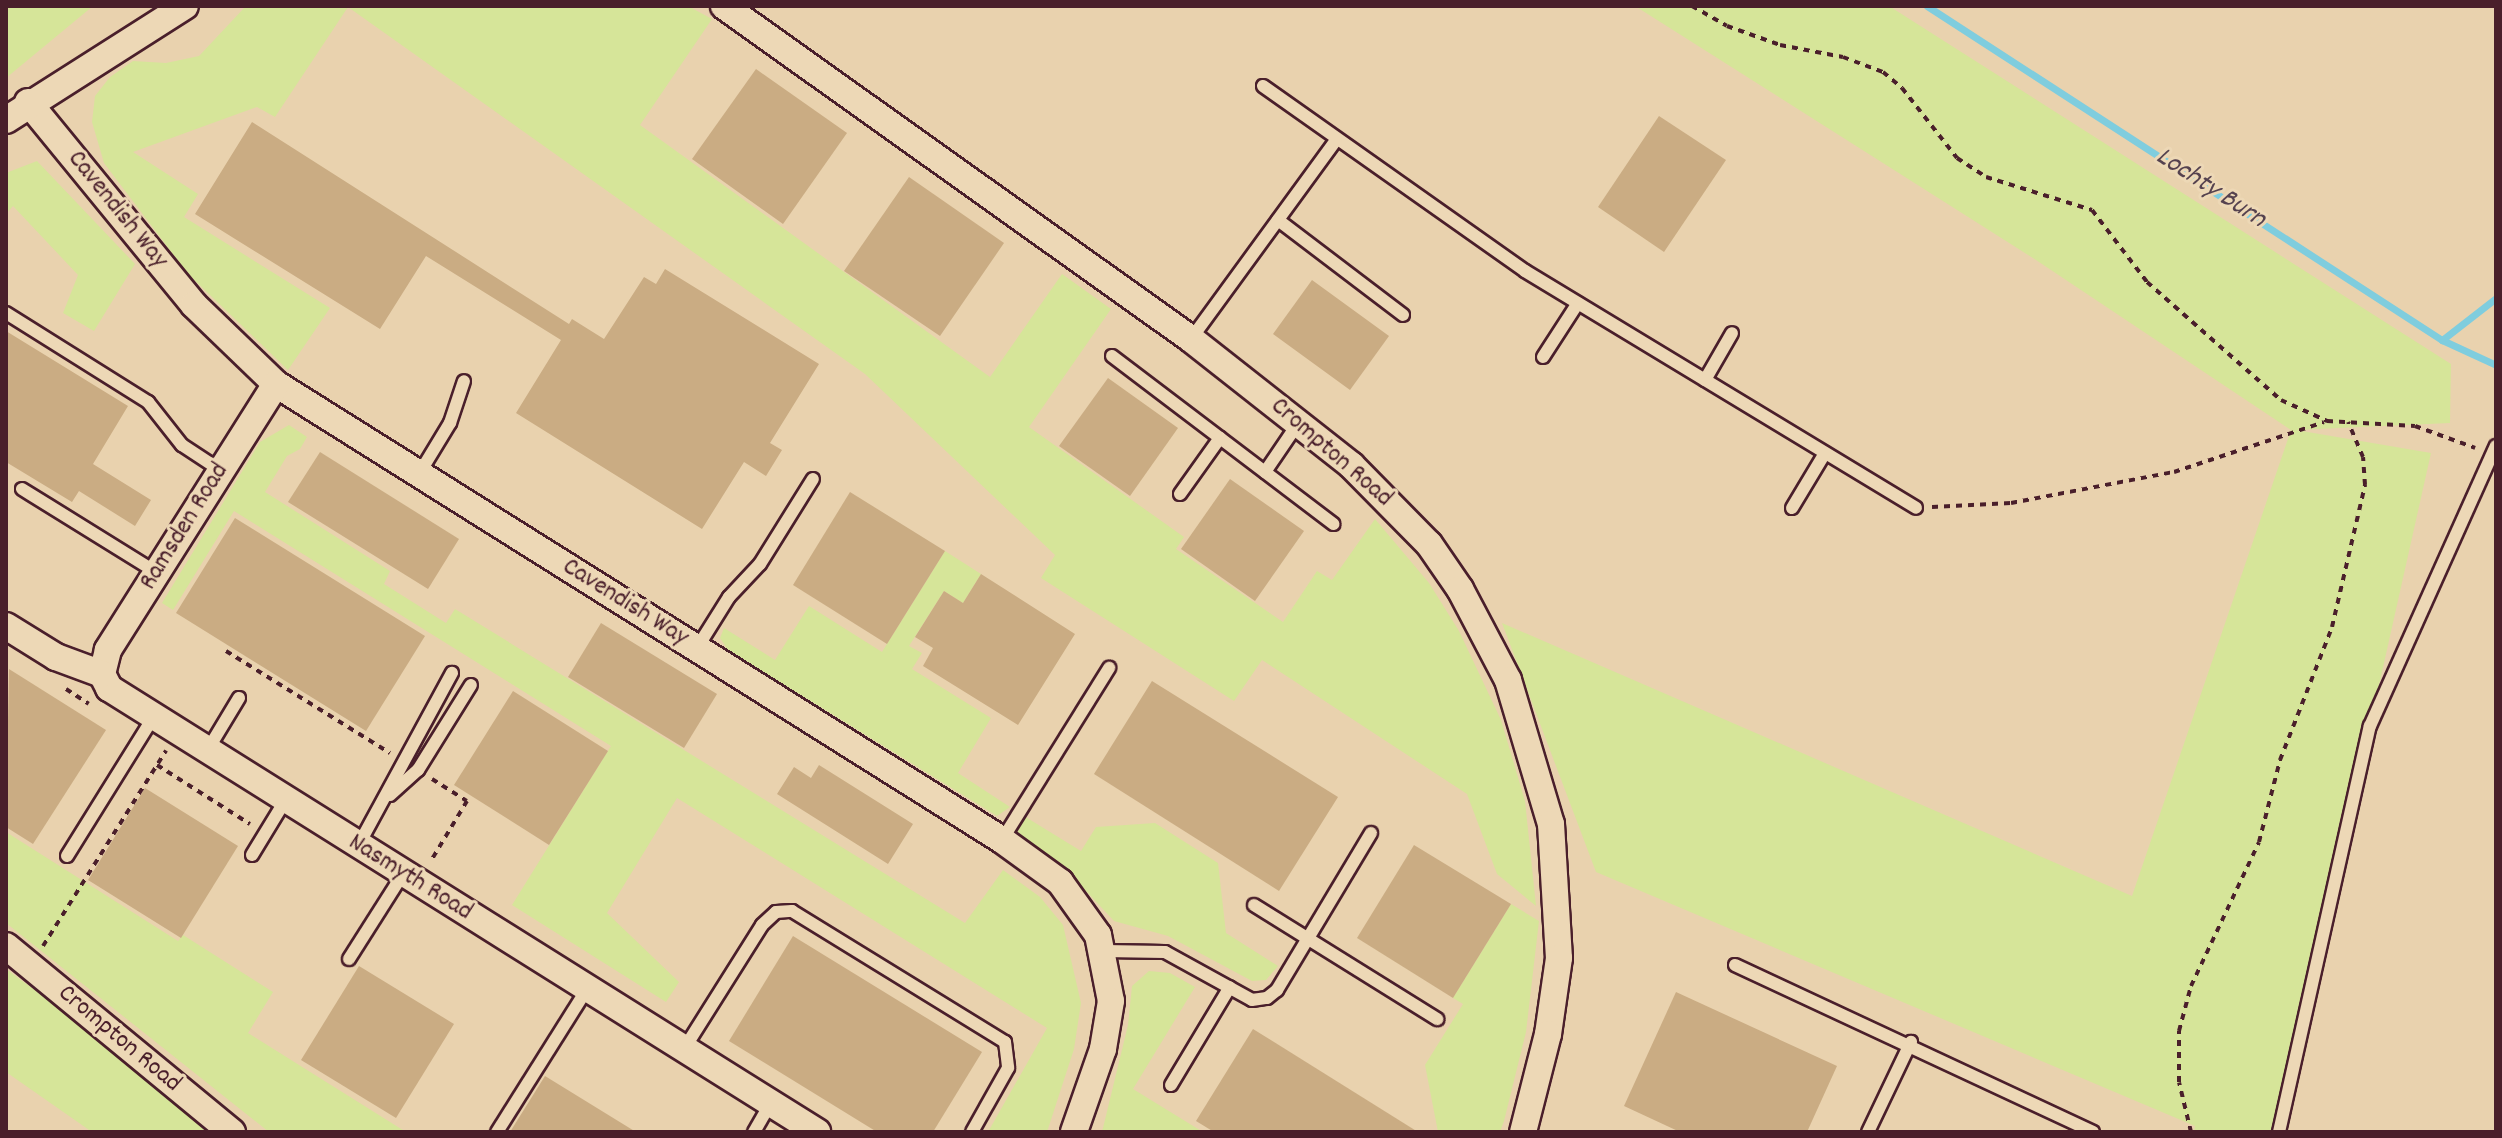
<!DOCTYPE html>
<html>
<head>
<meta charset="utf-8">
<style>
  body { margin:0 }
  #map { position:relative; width:2502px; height:1138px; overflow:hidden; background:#e9d2ae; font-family:Dekko,sans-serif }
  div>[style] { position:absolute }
  .green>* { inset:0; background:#d6e599 }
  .stream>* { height:7px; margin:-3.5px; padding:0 3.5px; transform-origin:3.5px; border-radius:3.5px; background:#7fcdde }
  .building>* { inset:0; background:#caac83 }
  .path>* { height:4px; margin-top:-2px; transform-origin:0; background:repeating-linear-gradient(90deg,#4a1f2b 0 6px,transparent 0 12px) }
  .roads { filter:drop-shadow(2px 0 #4a1f2b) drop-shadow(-2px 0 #4a1f2b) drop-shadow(0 2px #4a1f2b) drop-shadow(0 -2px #4a1f2b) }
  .service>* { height:12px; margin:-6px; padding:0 6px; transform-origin:6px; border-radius:6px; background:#edd8b6 }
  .minor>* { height:26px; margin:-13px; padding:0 13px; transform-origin:13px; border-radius:13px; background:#edd8b6 }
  span { translate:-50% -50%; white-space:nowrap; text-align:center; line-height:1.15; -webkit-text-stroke:6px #edd8b6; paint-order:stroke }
  .street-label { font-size:26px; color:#4a1f2b }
  .water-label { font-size:28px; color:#55424f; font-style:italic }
  .frame { position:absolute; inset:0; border:8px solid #4a1f2b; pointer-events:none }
</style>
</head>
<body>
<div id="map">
  <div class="green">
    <div style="clip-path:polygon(6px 6px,93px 6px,6px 78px)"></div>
    <div style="clip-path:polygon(246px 6px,688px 6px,712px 19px,640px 125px,990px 377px,1062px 274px,1111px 309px,1029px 427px,1184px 537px,1176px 549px,1283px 622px,1317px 571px,1332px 580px,1375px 519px,1429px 583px,1459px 631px,1501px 720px,1525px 801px,1536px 906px,1497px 874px,1467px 794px,1262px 660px,1234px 701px,1041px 578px,1055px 555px,865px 374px,348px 7px,275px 117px,257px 107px,133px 152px,198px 194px,184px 217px,330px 308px,288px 370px,188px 274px,104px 163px,92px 122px,95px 96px,110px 77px,133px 61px,166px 63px,199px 56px)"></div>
    <div style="clip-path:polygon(1635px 6px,1889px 6px,2451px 364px,2450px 423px,2296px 430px,2431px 453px,2279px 1132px,2194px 1132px,2195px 1126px,1596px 872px,1502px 623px,2132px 896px,2291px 430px,2036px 260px)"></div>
    <div style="clip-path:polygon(37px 161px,135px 264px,94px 331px,63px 313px,78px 275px,13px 206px,6px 214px,6px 173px)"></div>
    <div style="clip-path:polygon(289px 425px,307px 437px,300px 449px,287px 456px,265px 492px,390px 571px,384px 584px,446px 623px,455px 609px,965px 923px,1003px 870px,1040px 897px,1063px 925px,1081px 1003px,1074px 1049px,1047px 1132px,988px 1132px,1047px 1028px,677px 798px,607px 913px,679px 982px,666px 1002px,512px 905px,611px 746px,234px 511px,173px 610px,162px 603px,260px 442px)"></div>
    <div style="clip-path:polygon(945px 551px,981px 574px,963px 603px,944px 591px,909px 646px,922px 653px,912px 669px,991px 718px,958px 773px,1010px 807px,997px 816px,728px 650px,720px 638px,724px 628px,775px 660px,809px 606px,882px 652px)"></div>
    <div style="clip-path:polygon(1024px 816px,1081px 851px,1096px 827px,1155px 823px,1218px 863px,1226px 933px,1278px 966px,1266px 980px,1252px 981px,1168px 936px,1114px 921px,1072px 876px,1016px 835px)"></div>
    <div style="clip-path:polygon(6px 832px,178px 941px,183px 935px,273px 992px,248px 1033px,406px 1132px,269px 1132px,6px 923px)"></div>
    <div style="clip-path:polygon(1511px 904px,1539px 921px,1526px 1032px,1504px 1121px,1500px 1132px,1438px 1132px,1425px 1065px,1463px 1004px,1453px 998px)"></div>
    <div style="clip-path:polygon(6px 969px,95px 1034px,207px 1132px,92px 1132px,6px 1072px)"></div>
    <div style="clip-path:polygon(1149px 971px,1170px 973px,1195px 987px,1133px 1089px,1203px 1132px,1102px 1132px,1128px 1025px,1132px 986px)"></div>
  </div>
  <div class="stream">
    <div style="left:1927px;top:6px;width:614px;rotate:32.97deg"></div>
    <div style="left:2442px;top:340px;width:60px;rotate:24.8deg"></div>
    <div style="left:2442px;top:340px;width:68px;rotate:-37.9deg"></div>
  </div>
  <div class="building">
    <div style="clip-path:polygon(756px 69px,847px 133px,783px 224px,692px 159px)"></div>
    <div style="clip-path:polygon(1659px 116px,1726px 160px,1664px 252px,1598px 207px)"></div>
    <div style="clip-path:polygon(252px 122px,569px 324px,572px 319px,604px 339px,644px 277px,656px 284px,665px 269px,819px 364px,770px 443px,782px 450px,766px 476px,744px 462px,702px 529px,516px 413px,561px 340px,426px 256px,380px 329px,195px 214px)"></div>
    <div style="clip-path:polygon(909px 177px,1004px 243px,940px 336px,844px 271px)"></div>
    <div style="clip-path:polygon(1312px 280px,1389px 336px,1350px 390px,1273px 334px)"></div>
    <div style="clip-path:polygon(6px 331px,128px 406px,93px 464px,151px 500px,135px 526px,79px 491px,72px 502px,6px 462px)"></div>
    <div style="clip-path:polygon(1108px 378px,1178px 428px,1130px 496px,1059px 446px)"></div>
    <div style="clip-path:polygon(320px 452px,459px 539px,428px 589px,288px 502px)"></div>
    <div style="clip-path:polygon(1230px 479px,1304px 531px,1255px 601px,1181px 549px)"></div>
    <div style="clip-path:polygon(850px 492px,945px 551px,887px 644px,793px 585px)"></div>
    <div style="clip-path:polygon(235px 518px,425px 636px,366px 731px,176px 613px)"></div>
    <div style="clip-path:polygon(981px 574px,1075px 634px,1018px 725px,923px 666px,933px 648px,915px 637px,944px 591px,963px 603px)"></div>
    <div style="clip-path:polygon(601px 623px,717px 694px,684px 748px,568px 677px)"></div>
    <div style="clip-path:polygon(9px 669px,106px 730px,33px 844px,6px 827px)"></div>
    <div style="clip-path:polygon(1152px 681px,1338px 797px,1279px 891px,1094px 774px)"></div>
    <div style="clip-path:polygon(513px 691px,608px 751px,549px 845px,454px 785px)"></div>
    <div style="clip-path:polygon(819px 765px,913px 824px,888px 864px,777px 794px,794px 767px,811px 778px)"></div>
    <div style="clip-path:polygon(145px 788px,238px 846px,181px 938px,88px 880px)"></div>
    <div style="clip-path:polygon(1414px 845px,1511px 904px,1453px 998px,1357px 938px)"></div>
    <div style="clip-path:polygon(793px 936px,982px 1052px,933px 1132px,877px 1132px,729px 1041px)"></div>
    <div style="clip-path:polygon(359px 966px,454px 1024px,396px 1118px,301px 1060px)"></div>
    <div style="clip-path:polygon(1676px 992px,1837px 1066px,1807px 1132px,1680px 1132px,1624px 1106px)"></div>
    <div style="clip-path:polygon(1253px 1029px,1418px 1132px,1214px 1132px,1196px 1121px)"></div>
    <div style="clip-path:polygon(545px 1076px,636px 1132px,510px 1132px)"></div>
  </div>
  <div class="path">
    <div style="left:1692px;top:6px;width:40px;rotate:29.7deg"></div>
    <div style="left:1727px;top:26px;width:56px;rotate:19.7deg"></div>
    <div style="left:1780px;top:45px;width:64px;rotate:10.8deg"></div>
    <div style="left:1843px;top:57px;width:43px;rotate:20.6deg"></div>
    <div style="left:1883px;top:72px;width:25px;rotate:40deg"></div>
    <div style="left:1902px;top:88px;width:89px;rotate:51.8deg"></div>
    <div style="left:1957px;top:158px;width:35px;rotate:33deg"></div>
    <div style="left:1986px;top:177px;width:111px;rotate:17.3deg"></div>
    <div style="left:2092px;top:210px;width:91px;rotate:52.6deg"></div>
    <div style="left:2147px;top:282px;width:179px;rotate:41.4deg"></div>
    <div style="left:2281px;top:400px;width:51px;rotate:24.5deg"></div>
    <div style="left:2327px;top:421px;width:88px;rotate:3.3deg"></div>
    <div style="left:2415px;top:426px;width:64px;rotate:20.1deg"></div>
    <div style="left:1932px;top:507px;width:79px;rotate:-2.9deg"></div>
    <div style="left:2011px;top:503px;width:166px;rotate:-10.8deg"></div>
    <div style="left:2174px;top:472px;width:158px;rotate:-18.4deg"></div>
    <div style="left:226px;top:651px;width:193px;rotate:31.9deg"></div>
    <div style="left:66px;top:689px;width:27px;rotate:33deg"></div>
    <div style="left:157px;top:765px;width:110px;rotate:32.4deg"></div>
    <div style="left:432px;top:779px;width:41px;rotate:32.2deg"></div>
    <div style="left:467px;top:801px;width:68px;rotate:121.1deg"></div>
    <div style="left:43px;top:946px;width:231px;rotate:-57.8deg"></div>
    <div style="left:2191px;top:1132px;width:51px;rotate:-103.5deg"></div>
    <div style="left:2179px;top:1082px;width:51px;rotate:-90deg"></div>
    <div style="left:2179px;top:1031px;width:47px;rotate:-75.1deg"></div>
    <div style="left:2191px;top:986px;width:159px;rotate:-64.7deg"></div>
    <div style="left:2259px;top:842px;width:85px;rotate:-75.6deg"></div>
    <div style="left:2280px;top:760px;width:143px;rotate:-68.6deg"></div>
    <div style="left:2332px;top:627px;width:146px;rotate:-76.9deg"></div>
    <div style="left:2365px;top:485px;width:28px;rotate:-94deg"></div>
    <div style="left:2363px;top:457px;width:38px;rotate:-113deg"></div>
  </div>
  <div class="roads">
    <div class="service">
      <div style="left:1263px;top:86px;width:321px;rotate:35.2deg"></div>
      <div style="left:1525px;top:271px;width:457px;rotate:31.2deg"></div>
      <div style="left:1278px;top:220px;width:157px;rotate:37.2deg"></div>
      <div style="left:6px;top:313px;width:168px;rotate:32.1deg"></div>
      <div style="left:148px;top:402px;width:55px;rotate:51.7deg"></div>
      <div style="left:182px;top:445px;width:45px;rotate:33.3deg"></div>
      <div style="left:1191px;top:339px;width:246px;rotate:-53.9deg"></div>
      <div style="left:1112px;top:356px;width:278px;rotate:37.2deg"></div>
      <div style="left:1543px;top:357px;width:64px;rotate:-57.1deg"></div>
      <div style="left:1705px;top:380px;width:54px;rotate:-60.1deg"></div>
      <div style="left:1265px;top:472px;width:60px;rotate:-55.8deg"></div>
      <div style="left:419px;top:474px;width:60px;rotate:-58.7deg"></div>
      <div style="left:450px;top:423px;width:44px;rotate:-71.6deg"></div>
      <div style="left:22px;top:489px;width:158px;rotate:31.8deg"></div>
      <div style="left:1180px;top:494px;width:69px;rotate:-54.5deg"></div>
      <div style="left:1792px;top:508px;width:64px;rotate:-59deg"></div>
      <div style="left:697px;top:648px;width:60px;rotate:-57.9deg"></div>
      <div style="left:729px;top:597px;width:45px;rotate:-46.8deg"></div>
      <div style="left:760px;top:564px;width:100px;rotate:-58.1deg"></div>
      <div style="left:207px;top:751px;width:62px;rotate:-58.9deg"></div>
      <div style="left:390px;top:795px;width:38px;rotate:-42deg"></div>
      <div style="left:418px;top:770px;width:100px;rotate:-58.1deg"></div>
      <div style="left:1002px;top:840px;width:203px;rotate:-58.1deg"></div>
      <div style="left:358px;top:846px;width:197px;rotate:-61.5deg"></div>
      <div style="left:252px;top:855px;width:63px;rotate:-58.6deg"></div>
      <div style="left:67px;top:856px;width:163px;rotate:-58.1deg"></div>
      <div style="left:1254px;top:905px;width:216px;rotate:31.9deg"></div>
      <div style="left:1104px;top:951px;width:61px;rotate:0.9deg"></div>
      <div style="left:1165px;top:952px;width:99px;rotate:28.9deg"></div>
      <div style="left:1252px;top:1000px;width:15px;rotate:-8deg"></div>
      <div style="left:1267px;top:998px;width:13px;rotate:-39deg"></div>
      <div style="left:1277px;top:990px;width:183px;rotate:-59.1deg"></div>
      <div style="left:349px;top:959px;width:101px;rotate:-57.6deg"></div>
      <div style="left:1735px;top:965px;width:395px;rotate:25deg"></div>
      <div style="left:684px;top:1049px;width:146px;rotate:-57.8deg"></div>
      <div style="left:762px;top:925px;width:19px;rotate:-43deg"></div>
      <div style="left:776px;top:912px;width:16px;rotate:-4deg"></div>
      <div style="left:792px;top:911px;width:250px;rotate:31.6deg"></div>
      <div style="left:1005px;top:1042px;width:26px;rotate:83deg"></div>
      <div style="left:1008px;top:1068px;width:73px;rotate:119.4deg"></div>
      <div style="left:1171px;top:1085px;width:114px;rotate:-59deg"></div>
      <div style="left:497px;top:1132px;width:169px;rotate:-57.8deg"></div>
      <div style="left:754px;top:1132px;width:34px;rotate:-60deg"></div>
      <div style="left:1868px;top:1132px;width:100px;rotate:-64.5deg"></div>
      <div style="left:2279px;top:1132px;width:416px;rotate:-77.4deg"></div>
      <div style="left:2370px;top:726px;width:307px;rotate:-65.8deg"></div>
    </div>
    <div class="minor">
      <div style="left:724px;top:6px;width:574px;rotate:35.49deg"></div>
      <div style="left:1191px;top:339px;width:204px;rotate:38.2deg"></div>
      <div style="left:1351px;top:465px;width:111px;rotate:45.4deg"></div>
      <div style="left:1429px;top:544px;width:55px;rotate:55.4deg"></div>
      <div style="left:1460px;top:589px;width:103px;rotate:62.2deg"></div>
      <div style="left:1508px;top:680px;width:150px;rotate:73.4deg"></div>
      <div style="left:1551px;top:824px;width:134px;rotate:86.6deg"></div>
      <div style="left:1559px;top:958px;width:77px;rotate:98.2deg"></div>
      <div style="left:1548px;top:1034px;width:101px;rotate:104.3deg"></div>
      <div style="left:28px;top:102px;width:262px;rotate:50.7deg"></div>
      <div style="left:194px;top:305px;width:114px;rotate:43.9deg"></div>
      <div style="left:276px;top:384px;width:857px;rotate:32.13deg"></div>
      <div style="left:1002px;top:840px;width:72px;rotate:35.9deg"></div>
      <div style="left:1060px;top:882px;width:65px;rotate:54.4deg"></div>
      <div style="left:1098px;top:935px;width:67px;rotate:78.9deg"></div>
      <div style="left:1111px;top:1001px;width:49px;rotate:99.5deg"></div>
      <div style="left:1103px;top:1049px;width:88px;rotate:109.3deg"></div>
      <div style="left:6px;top:120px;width:212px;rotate:-32.5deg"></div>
      <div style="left:276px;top:384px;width:315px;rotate:122.3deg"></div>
      <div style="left:108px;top:650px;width:25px;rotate:104deg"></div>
      <div style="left:102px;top:674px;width:16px;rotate:63deg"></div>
      <div style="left:109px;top:688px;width:836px;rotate:32.09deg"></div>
      <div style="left:6px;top:626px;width:59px;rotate:31.8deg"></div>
      <div style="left:56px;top:657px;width:49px;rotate:20.3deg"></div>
      <div style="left:6px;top:946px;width:293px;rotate:39.5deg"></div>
    </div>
  </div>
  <div class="street-label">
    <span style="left:117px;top:210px;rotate:51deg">Cavendish Way</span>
    <span style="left:1331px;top:453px;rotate:41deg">Crompton Road</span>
    <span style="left:185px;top:527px;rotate:-58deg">Ramsden Road</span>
    <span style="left:625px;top:603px;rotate:32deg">Cavendish Way</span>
    <span style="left:410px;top:878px;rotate:32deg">Nasmyth Road</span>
    <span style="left:119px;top:1039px;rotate:40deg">Crompton Road</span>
  </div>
  <div class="water-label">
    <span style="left:2210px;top:189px;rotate:33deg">Lochty Burn</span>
  </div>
  <div class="frame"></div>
</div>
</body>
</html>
